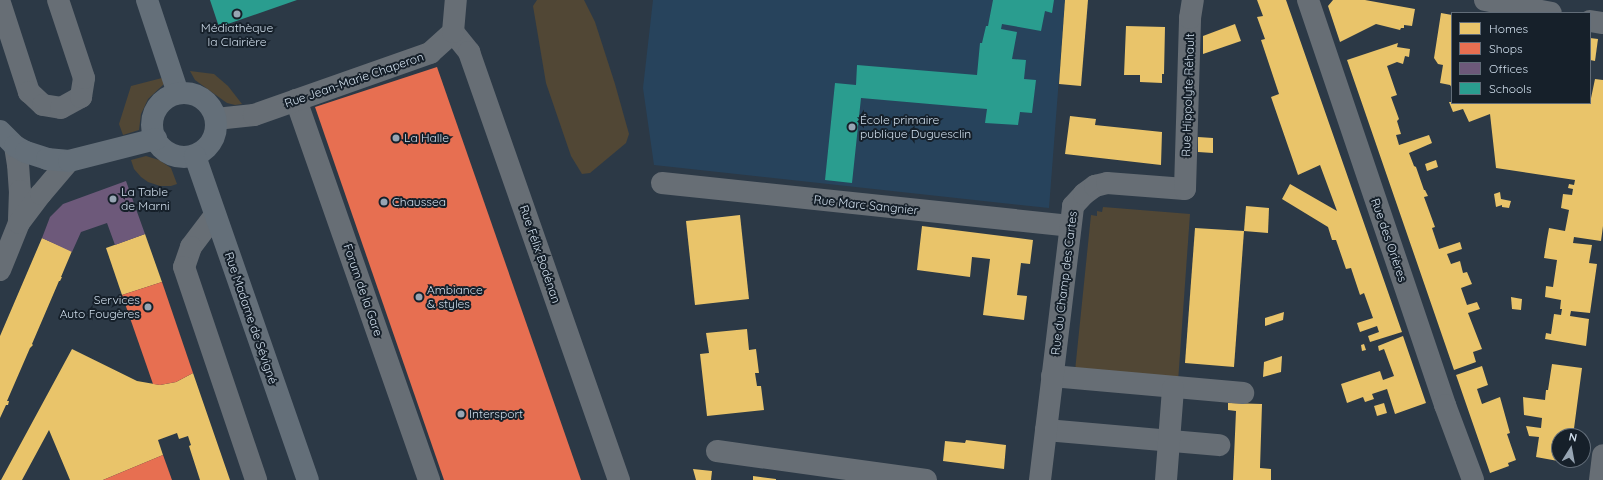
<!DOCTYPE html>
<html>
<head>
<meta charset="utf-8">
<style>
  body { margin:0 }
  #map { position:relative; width:1603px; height:480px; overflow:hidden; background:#2c3946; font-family:Quicksand,sans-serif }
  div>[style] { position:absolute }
  .built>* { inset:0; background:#27435c }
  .green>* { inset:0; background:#514735 }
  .homes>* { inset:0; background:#e9c46a }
  .shops>* { inset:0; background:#e76f51 }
  .offices>* { inset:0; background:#6d597a }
  .schools>* { inset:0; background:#2a9d8f }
  .minor>* { height:22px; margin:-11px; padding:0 11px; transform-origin:11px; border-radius:11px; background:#676e75 }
  .major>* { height:22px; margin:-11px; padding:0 11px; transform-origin:11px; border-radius:11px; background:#646f79 }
  .major>.ring { margin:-11px; padding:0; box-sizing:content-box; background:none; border:22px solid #646f79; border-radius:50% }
  .dots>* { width:11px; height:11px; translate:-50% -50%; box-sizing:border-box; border:2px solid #16202a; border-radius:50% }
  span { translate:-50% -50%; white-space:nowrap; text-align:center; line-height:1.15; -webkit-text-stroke:4px #16202a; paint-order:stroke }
  .poi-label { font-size:12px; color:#d1dfed }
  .left { translate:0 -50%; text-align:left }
  .right { translate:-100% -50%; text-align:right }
  .street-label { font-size:12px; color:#d1dfed }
  .legend { position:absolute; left:1451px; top:12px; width:140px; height:92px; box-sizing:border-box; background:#16202a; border:1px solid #616c78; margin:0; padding:5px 7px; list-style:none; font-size:12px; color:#d1dfed }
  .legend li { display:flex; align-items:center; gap:8px; height:20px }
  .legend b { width:20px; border:1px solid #616c78 }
  .north { position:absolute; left:1551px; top:428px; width:40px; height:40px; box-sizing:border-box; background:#16202a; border:1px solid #616c78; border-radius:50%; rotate:11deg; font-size:11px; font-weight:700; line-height:16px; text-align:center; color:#d1dfed }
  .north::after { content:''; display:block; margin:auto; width:14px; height:18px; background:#97a5b3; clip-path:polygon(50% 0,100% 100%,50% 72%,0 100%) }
</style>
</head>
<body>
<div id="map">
  <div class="built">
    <div style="clip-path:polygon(653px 0,1065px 0,1049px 208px,654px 165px,643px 88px)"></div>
  </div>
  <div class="green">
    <div style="clip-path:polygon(537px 0,584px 0,595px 22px,615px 84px,629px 134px,626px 143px,590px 173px,582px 174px,571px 156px,546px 83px,533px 6px)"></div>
    <div style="clip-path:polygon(190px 71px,214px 74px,228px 86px,242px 104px,235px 105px,227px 103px,195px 80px)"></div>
    <div style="clip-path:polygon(162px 78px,164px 84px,148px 99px,141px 114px,139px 130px,123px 135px,119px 124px,131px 86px)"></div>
    <div style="clip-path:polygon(146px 156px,159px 160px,171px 168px,177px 184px,171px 186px,160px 186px,148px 182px,141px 177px,134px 169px,131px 160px)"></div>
    <div style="clip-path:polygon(1103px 207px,1190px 214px,1178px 382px,1075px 371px,1091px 215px,1097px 216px,1097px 211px,1102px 212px)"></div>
  </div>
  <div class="homes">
    <div style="clip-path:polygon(1065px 0,1088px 0,1081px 86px,1059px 84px)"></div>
    <div style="clip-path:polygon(1257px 0,1286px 0,1402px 332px,1370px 342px,1368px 336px,1379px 332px,1377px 326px,1360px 332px,1357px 323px,1373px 318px,1364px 293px,1360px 295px,1351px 268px,1346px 269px,1336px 240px,1332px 240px,1328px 227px,1282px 199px,1290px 184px,1337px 211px,1320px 165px,1298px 175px,1271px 97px,1279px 94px,1261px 40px,1265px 39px,1257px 17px,1263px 16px)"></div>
    <div style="clip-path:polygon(1333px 0,1365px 0,1415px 9px,1412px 26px,1404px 25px,1404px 28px,1401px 28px,1400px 30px,1376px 24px,1340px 42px,1328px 6px)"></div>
    <div style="clip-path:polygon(1441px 13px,1452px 15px,1452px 88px,1450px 85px,1440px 83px,1443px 65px,1438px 64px,1434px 58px)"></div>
    <div style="clip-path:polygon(1235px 24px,1241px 41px,1203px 54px,1203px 36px)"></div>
    <div style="clip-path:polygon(1126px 26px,1165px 27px,1164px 74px,1162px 74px,1162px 83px,1140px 82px,1140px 75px,1124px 75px)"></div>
    <div style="clip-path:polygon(1590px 38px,1598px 39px,1595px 61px,1590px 60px)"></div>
    <div style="clip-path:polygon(1398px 43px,1397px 47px,1410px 49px,1409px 57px,1405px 56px,1403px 64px,1397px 62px,1387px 66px,1397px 95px,1391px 97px,1399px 119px,1397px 121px,1401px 134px,1396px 135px,1399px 145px,1429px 135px,1432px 143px,1409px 153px,1414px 166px,1416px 167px,1424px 190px,1425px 190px,1428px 196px,1424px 197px,1435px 227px,1432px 228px,1439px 249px,1460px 242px,1462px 249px,1447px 254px,1451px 264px,1460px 261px,1463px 273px,1467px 272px,1472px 284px,1461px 288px,1467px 305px,1477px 302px,1480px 309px,1468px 313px,1482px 349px,1473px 352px,1476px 362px,1454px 370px,1347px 60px)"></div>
    <div style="clip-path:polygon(1595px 79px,1603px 80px,1603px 226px,1601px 241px,1574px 237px,1573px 243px,1592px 245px,1589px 263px,1597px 264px,1590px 313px,1571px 311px,1570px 316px,1589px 319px,1586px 346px,1545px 339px,1546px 333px,1551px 334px,1554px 314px,1561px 315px,1562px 309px,1560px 309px,1561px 300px,1545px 297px,1546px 286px,1553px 287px,1557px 260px,1544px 258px,1547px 239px,1549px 228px,1565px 231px,1569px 210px,1561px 208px,1563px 194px,1572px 195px,1573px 189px,1568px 188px,1569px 184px,1574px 185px,1575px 180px,1496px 168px,1490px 114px,1469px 122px,1463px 109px,1453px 112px,1449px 102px,1590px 103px)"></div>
    <div style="clip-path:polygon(1070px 116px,1096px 119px,1095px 125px,1162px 132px,1161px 165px,1065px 154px)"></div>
    <div style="clip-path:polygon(1198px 137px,1213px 138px,1213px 153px,1198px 152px)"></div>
    <div style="clip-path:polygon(1436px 160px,1438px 167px,1427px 171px,1425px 164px)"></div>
    <div style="clip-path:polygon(1500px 192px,1501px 199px,1511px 201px,1509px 208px,1502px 207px,1502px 205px,1496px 207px,1494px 194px)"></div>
    <div style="clip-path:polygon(1246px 206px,1269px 208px,1268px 233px,1244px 231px)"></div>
    <div style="clip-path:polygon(740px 215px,749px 299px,695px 305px,686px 221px)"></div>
    <div style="clip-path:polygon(922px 226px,1033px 240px,1030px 264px,1021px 263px,1017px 295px,1027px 296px,1024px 320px,983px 315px,990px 259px,972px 257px,970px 277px,917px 270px)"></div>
    <div style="clip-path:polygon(1195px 228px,1244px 231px,1234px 367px,1185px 363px)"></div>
    <div style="clip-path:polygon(145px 234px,162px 282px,122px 295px,106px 248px)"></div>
    <div style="clip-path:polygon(42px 238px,72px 251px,61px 277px,62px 277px,60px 281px,59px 281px,32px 344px,33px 345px,30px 348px,7px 401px,9px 401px,8px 405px,6px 405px,0 418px,0 336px)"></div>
    <div style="clip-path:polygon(1511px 297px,1522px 299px,1521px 310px,1512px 309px)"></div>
    <div style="clip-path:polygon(1284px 312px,1283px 320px,1265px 326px,1265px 318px)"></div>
    <div style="clip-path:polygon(747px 329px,749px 350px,756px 349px,759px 373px,755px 373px,757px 386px,761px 386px,764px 410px,707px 416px,700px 354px,709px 353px,706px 333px)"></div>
    <div style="clip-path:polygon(1403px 336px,1426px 403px,1395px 414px,1387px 389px,1372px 394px,1374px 399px,1365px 402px,1363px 397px,1347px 403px,1341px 384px,1380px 371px,1383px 380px,1394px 376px,1384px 349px,1379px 351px,1378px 346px)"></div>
    <div style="clip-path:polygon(1364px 344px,1366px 350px,1362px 351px,1361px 345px)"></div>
    <div style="clip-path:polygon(72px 349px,137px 381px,160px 385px,176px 382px,193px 373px,230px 480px,200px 480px,189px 446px,191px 445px,188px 436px,179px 439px,177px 433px,158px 440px,163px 455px,103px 480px,70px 480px,49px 430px,22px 480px,1px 480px)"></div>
    <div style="clip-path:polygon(1282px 356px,1281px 372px,1263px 377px,1264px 362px)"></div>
    <div style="clip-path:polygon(1552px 364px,1582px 368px,1573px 436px,1559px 436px,1559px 460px,1569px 460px,1569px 463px,1536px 457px,1539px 437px,1529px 436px,1526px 426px,1541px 428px,1542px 418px,1524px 415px,1523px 397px,1545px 400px,1546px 390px,1548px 390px)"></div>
    <div style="clip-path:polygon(1482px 366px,1488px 385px,1477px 389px,1482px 404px,1500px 397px,1510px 433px,1507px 434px,1516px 460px,1508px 463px,1509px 466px,1490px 473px,1456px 375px)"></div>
    <div style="clip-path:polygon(1228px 403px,1262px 404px,1260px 468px,1271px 469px,1271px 480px,1233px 480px,1236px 411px,1228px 410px)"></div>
    <div style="clip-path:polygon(1384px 403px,1387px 413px,1377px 416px,1374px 406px)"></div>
    <div style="clip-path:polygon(966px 440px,1006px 445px,1004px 469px,943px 461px,945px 441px,965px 443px)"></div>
    <div style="clip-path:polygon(693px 469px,712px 471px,711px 480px,696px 480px)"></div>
    <div style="clip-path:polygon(753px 476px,776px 479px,776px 480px,753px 480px)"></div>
  </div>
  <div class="shops">
    <div style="clip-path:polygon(437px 67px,581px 480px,444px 480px,315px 107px)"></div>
    <div style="clip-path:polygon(162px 282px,193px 373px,176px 382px,160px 385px,153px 384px,122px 295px)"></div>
    <div style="clip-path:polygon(163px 455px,172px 480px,103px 480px)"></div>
  </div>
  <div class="offices">
    <div style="clip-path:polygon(126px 181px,145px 234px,115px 245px,107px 223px,81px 232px,72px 252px,42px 238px,50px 217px,63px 204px)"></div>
  </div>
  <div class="schools">
    <div style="clip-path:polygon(210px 0,297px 0,219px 27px)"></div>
    <div style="clip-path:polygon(993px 0,1054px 0,1052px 13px,1045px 11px,1041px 31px,1002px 24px,1001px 29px,1017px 32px,1012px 59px,1026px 60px,1024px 79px,1036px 80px,1032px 113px,1020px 112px,1018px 125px,985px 123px,987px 109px,861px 98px,852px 183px,825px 180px,835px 83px,856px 85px,857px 65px,977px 75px,980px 43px,982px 43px,986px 26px,988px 26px)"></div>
  </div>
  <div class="minor">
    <div style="left:1308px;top:0;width:428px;rotate:71.3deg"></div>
    <div style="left:1445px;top:405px;width:80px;rotate:69.5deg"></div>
    <div style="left:1485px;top:0;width:67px;rotate:11.1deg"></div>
    <div style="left:0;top:3px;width:94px;rotate:72deg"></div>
    <div style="left:29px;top:92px;width:19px;rotate:43deg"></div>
    <div style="left:43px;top:105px;width:18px;rotate:9deg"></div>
    <div style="left:61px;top:108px;width:23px;rotate:-29deg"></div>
    <div style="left:81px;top:97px;width:19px;rotate:-81deg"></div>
    <div style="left:84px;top:78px;width:82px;rotate:-108.4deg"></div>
    <div style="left:1590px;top:21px;width:13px;rotate:9deg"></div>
    <div style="left:453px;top:32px;width:26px;rotate:51deg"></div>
    <div style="left:469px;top:52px;width:454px;rotate:70.7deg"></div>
    <div style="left:296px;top:100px;width:403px;rotate:70.7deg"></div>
    <div style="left:216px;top:119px;width:38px;rotate:-6deg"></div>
    <div style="left:254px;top:115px;width:187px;rotate:-19.4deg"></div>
    <div style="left:430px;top:53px;width:31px;rotate:-42deg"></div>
    <div style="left:453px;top:32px;width:32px;rotate:-85deg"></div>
    <div style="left:15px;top:146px;width:18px;rotate:81deg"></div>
    <div style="left:18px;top:164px;width:27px;rotate:86deg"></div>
    <div style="left:20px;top:191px;width:32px;rotate:92deg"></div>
    <div style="left:662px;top:183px;width:410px;rotate:6deg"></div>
    <div style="left:215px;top:215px;width:40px;rotate:127deg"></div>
    <div style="left:191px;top:247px;width:21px;rotate:109deg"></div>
    <div style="left:184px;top:267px;width:225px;rotate:71.3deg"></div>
    <div style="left:0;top:270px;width:51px;rotate:-68deg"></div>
    <div style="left:19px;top:223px;width:36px;rotate:-53deg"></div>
    <div style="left:41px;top:194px;width:43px;rotate:-49.7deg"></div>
    <div style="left:1052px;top:376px;width:192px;rotate:5.1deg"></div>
    <div style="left:1046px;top:430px;width:174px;rotate:5deg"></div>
    <div style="left:717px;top:451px;width:211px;rotate:7.9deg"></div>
    <div style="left:1040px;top:480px;width:276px;rotate:-83.1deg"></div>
    <div style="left:1073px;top:206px;width:16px;rotate:-47deg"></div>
    <div style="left:1084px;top:194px;width:14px;rotate:-36deg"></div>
    <div style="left:1095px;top:186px;width:12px;rotate:-14deg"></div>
    <div style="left:1107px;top:183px;width:78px;rotate:4.4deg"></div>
    <div style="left:1185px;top:189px;width:171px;rotate:-88.3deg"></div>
    <div style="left:1190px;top:18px;width:18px;rotate:-81deg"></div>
    <div style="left:1166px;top:480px;width:92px;rotate:-85.6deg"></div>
    <div style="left:1600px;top:480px;width:25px;rotate:-83deg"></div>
  </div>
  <div class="major">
    <div style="left:147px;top:0;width:98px;rotate:71.6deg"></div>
    <div class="ring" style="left:152px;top:93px;width:42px;height:42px"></div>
    <div style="left:0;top:131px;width:21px;rotate:45deg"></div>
    <div style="left:15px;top:146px;width:13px;rotate:29deg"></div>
    <div style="left:26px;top:152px;width:22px;rotate:18deg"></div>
    <div style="left:47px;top:159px;width:22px;rotate:5deg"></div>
    <div style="left:69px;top:161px;width:90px;rotate:-14.2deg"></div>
    <div style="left:195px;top:156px;width:343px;rotate:70.8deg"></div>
  </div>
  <div class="dots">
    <div style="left:237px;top:14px;background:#97a5b3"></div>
    <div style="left:852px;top:127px;background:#97a5b3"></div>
    <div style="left:396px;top:138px;background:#97a5b3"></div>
    <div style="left:113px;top:199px;background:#97a5b3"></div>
    <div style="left:384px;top:202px;background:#97a5b3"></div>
    <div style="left:419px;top:297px;background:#97a5b3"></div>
    <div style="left:148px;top:307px;background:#97a5b3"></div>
    <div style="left:461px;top:414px;background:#97a5b3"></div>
  </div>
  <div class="poi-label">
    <span style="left:237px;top:35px">Médiathèque<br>la Clairière</span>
    <span class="left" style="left:860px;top:127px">École primaire<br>publique Duguesclin</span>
    <span class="left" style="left:404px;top:138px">La Halle</span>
    <span class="left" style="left:121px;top:199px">La Table<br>de Marni</span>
    <span class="left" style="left:392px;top:202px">Chaussea</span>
    <span class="left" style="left:427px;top:297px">Ambiance<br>&amp; styles</span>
    <span class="right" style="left:140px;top:307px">Services<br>Auto Fougères</span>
    <span class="left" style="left:469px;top:414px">Intersport</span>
  </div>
  <div class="street-label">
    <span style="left:354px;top:80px;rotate:-19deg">Rue Jean-Marie Chaperon</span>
    <span style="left:1188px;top:95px;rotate:-88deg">Rue Hippolyte Réhault</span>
    <span style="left:866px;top:205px;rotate:6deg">Rue Marc Sangnier</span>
    <span style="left:1389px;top:240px;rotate:71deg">Rue des Orières</span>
    <span style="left:540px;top:254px;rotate:71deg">Rue Félix Bodénan</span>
    <span style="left:1064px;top:283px;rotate:-83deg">Rue du Champ des Cartes</span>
    <span style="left:363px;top:290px;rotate:71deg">Forum de la Gare</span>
    <span style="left:251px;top:318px;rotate:71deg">Rue Madame de Sévigné</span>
  </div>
  <ul class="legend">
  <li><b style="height:11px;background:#e9c46a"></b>Homes</li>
  <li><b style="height:11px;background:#e76f51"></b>Shops</li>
  <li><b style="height:11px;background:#6d597a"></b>Offices</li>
  <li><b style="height:11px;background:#2a9d8f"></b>Schools</li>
  </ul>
  <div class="north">N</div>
</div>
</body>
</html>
